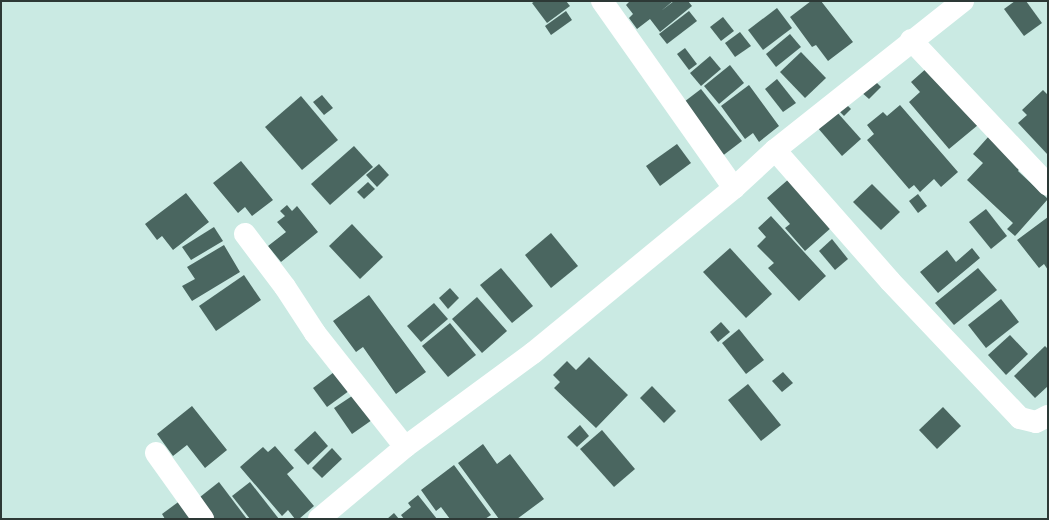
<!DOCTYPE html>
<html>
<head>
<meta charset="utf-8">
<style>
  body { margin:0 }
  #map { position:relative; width:1049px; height:520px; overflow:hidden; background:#caeae3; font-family:Rubik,sans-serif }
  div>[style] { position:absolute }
  .building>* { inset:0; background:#4a6660 }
  .minor>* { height:22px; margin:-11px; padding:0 11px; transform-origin:11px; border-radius:11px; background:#fff }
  span { translate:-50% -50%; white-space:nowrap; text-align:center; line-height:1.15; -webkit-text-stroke:4px #fff; paint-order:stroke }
  .frame { position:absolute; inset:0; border:2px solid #2d3936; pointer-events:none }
</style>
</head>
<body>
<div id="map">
  <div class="building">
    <div style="clip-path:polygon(535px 1px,566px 1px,570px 6px,547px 23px,532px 3px)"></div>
    <div style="clip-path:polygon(630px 1px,673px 1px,661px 11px,674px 1px,688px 1px,692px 6px,660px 32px,650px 19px,637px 29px,629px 18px,633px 14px,626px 5px)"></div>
    <div style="clip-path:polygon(811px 1px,821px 1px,853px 42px,828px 61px,816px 45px,812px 47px,790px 17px)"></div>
    <div style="clip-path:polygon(1015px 1px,1026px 1px,1042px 23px,1024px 36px,1004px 9px)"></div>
    <div style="clip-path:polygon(777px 8px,792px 28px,763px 50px,748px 30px)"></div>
    <div style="clip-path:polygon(566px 11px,572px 20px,551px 35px,545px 26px)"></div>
    <div style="clip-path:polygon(689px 11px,697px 21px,667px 44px,659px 34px)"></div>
    <div style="clip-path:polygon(723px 17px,734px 31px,721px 41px,710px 27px)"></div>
    <div style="clip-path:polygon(740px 32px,751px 46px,735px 57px,725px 43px)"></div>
    <div style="clip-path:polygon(790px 34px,801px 47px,776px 67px,766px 54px)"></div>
    <div style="clip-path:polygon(685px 48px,697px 64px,689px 70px,677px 54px)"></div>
    <div style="clip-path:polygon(801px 52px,826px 78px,805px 98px,780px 72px)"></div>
    <div style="clip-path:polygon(710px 56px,721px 69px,701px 86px,690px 73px)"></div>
    <div style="clip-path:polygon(730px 65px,744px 83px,719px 104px,704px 86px)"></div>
    <div style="clip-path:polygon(928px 67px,978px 125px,949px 149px,909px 102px,920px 92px,911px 82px)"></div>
    <div style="clip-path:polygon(777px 79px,796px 103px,783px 112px,765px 89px)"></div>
    <div style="clip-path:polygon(873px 79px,881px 87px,869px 99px,860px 91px)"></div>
    <div style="clip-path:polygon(749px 85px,779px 126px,759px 142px,753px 133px,745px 139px,721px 106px)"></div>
    <div style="clip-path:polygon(701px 89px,742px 141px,721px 157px,680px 105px)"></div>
    <div style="clip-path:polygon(1043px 90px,1048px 95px,1048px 155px,1018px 123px,1027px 115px,1022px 110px)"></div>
    <div style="clip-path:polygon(322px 95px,333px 108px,324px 115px,313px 102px)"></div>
    <div style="clip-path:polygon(301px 96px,338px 140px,302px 170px,265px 127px)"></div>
    <div style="clip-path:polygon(844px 102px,851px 109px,844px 116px,837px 109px)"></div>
    <div style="clip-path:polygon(900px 105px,958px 172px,941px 187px,934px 179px,920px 192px,914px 185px,909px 189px,867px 140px,874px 134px,867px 125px,883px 112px,887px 116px)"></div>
    <div style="clip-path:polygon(836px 111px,861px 139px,842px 156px,817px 127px)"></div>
    <div style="clip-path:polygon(989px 136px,1021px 167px,1018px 171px,1048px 199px,1015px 236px,1007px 229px,1013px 223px,967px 180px,983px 163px,973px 154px)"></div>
    <div style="clip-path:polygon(677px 144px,691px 163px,660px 186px,646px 166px)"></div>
    <div style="clip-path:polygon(354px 146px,373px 167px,330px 205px,311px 184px)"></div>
    <div style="clip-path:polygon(241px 161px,273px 200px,252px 216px,245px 207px,238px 213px,213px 183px)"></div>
    <div style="clip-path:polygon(379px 164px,389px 175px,377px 187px,366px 175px)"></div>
    <div style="clip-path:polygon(790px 178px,832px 227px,805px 251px,785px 228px,790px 224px,767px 198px)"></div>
    <div style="clip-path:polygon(368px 182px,375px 189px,364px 199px,357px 192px)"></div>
    <div style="clip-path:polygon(872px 184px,900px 212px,881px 230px,853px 202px)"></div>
    <div style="clip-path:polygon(186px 193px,209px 222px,173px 250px,162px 236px,157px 240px,145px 224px)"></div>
    <div style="clip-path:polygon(918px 194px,927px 206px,918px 213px,909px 201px)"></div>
    <div style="clip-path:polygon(287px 205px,292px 211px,297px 206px,318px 232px,281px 262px,268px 246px,286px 232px,277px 222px,285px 216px,280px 211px)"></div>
    <div style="clip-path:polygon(986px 209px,1007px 236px,991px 249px,969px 222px)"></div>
    <div style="clip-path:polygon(771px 216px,826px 276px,799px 301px,768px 268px,774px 263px,757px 246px,766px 237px,758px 228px)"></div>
    <div style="clip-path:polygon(1048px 217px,1048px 270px,1044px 264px,1039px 268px,1017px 240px)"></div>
    <div style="clip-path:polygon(352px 224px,383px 257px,360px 279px,329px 246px)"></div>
    <div style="clip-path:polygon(214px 227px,223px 241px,191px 260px,182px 247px)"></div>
    <div style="clip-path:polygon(551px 233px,578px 266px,551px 288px,525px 255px)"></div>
    <div style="clip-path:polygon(832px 239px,848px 259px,835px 270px,819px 251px)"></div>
    <div style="clip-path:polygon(224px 245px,240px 272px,192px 301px,182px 286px,195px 279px,187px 267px)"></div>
    <div style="clip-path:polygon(730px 248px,772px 294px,746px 318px,703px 272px)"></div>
    <div style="clip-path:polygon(972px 248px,980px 258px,938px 293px,920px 272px,947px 250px,956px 262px)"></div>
    <div style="clip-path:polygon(501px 268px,533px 306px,512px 323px,480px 285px)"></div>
    <div style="clip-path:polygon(978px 268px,997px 290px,954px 325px,935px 303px)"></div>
    <div style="clip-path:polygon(244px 275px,261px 300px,216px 331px,199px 306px)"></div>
    <div style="clip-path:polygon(450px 288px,459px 298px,448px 309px,439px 298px)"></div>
    <div style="clip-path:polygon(369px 295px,426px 372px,396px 394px,363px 347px,356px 352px,333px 321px)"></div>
    <div style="clip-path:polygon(477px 297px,507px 331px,482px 353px,452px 319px)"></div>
    <div style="clip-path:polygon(1001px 299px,1019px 322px,986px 348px,968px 325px)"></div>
    <div style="clip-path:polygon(434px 303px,448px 319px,421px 342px,407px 326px)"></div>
    <div style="clip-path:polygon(721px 322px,730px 332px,718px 342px,710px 332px)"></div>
    <div style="clip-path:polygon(450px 323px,476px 355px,448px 377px,422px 346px)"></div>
    <div style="clip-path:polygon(739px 329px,764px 360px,746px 374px,722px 343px)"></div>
    <div style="clip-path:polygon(1010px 335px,1028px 354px,1006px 375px,988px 355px)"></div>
    <div style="clip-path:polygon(1045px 346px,1048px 349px,1048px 386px,1035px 398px,1014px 376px)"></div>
    <div style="clip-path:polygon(589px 357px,628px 395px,596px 428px,554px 388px,560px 382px,553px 375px,567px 361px,576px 370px)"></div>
    <div style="clip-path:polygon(338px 369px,353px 388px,327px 407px,313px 388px)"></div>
    <div style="clip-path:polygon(783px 372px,793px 383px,782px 392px,772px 381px)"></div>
    <div style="clip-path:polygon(748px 384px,781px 425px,761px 441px,728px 400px)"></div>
    <div style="clip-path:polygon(652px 386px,676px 411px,664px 423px,640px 398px)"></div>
    <div style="clip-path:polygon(355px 394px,372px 420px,352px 434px,334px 408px)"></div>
    <div style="clip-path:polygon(192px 406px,227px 450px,205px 468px,187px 445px,173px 456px,157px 434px)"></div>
    <div style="clip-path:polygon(943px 407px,961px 426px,937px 449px,919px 430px)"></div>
    <div style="clip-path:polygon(580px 425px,589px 436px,577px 447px,567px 437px)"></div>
    <div style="clip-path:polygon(602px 430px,635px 469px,614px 487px,580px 449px)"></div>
    <div style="clip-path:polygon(315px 431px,328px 446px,308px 465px,294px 450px)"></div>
    <div style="clip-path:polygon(483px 444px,497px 464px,510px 454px,544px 499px,517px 519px,499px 519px,458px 463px)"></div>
    <div style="clip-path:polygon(275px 446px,294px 468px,287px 474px,314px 506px,299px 519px,295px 519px,288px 510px,282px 516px,240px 467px,263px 447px,268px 452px)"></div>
    <div style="clip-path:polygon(332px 448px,342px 459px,322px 478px,312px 468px)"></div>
    <div style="clip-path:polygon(454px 465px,491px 515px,485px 519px,450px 519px,441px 507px,436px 511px,421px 490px)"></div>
    <div style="clip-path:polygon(219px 482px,247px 519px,212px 519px,200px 497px)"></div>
    <div style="clip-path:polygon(250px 482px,279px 519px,250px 519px,232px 496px)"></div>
    <div style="clip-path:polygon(418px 495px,437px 519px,404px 519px,401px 515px,411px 507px,408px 503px)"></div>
    <div style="clip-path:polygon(181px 500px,195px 519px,165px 519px,162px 514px)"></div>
    <div style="clip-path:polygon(394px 513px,399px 519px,387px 519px)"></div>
  </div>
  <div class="minor">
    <div style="left:602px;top:1px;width:229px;rotate:54.8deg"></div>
    <div style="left:911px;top:40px;width:199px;rotate:46.6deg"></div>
    <div style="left:775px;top:150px;width:174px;rotate:48.7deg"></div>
    <div style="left:890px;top:281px;width:189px;rotate:46.5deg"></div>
    <div style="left:1020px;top:418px;width:16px;rotate:14deg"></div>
    <div style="left:1036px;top:422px;width:13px;rotate:-27deg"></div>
    <div style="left:245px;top:234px;width:66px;rotate:53deg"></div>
    <div style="left:285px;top:287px;width:55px;rotate:56.9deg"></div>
    <div style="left:315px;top:333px;width:145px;rotate:51.7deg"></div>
    <div style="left:156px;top:453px;width:81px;rotate:54.5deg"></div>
    <div style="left:319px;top:519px;width:112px;rotate:-39.9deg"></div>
    <div style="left:405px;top:447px;width:159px;rotate:-36.3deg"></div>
    <div style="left:533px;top:353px;width:260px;rotate:-39.4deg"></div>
    <div style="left:734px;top:188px;width:56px;rotate:-42.8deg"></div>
    <div style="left:775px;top:150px;width:240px;rotate:-38.4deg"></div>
  </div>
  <div class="frame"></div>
</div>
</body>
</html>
